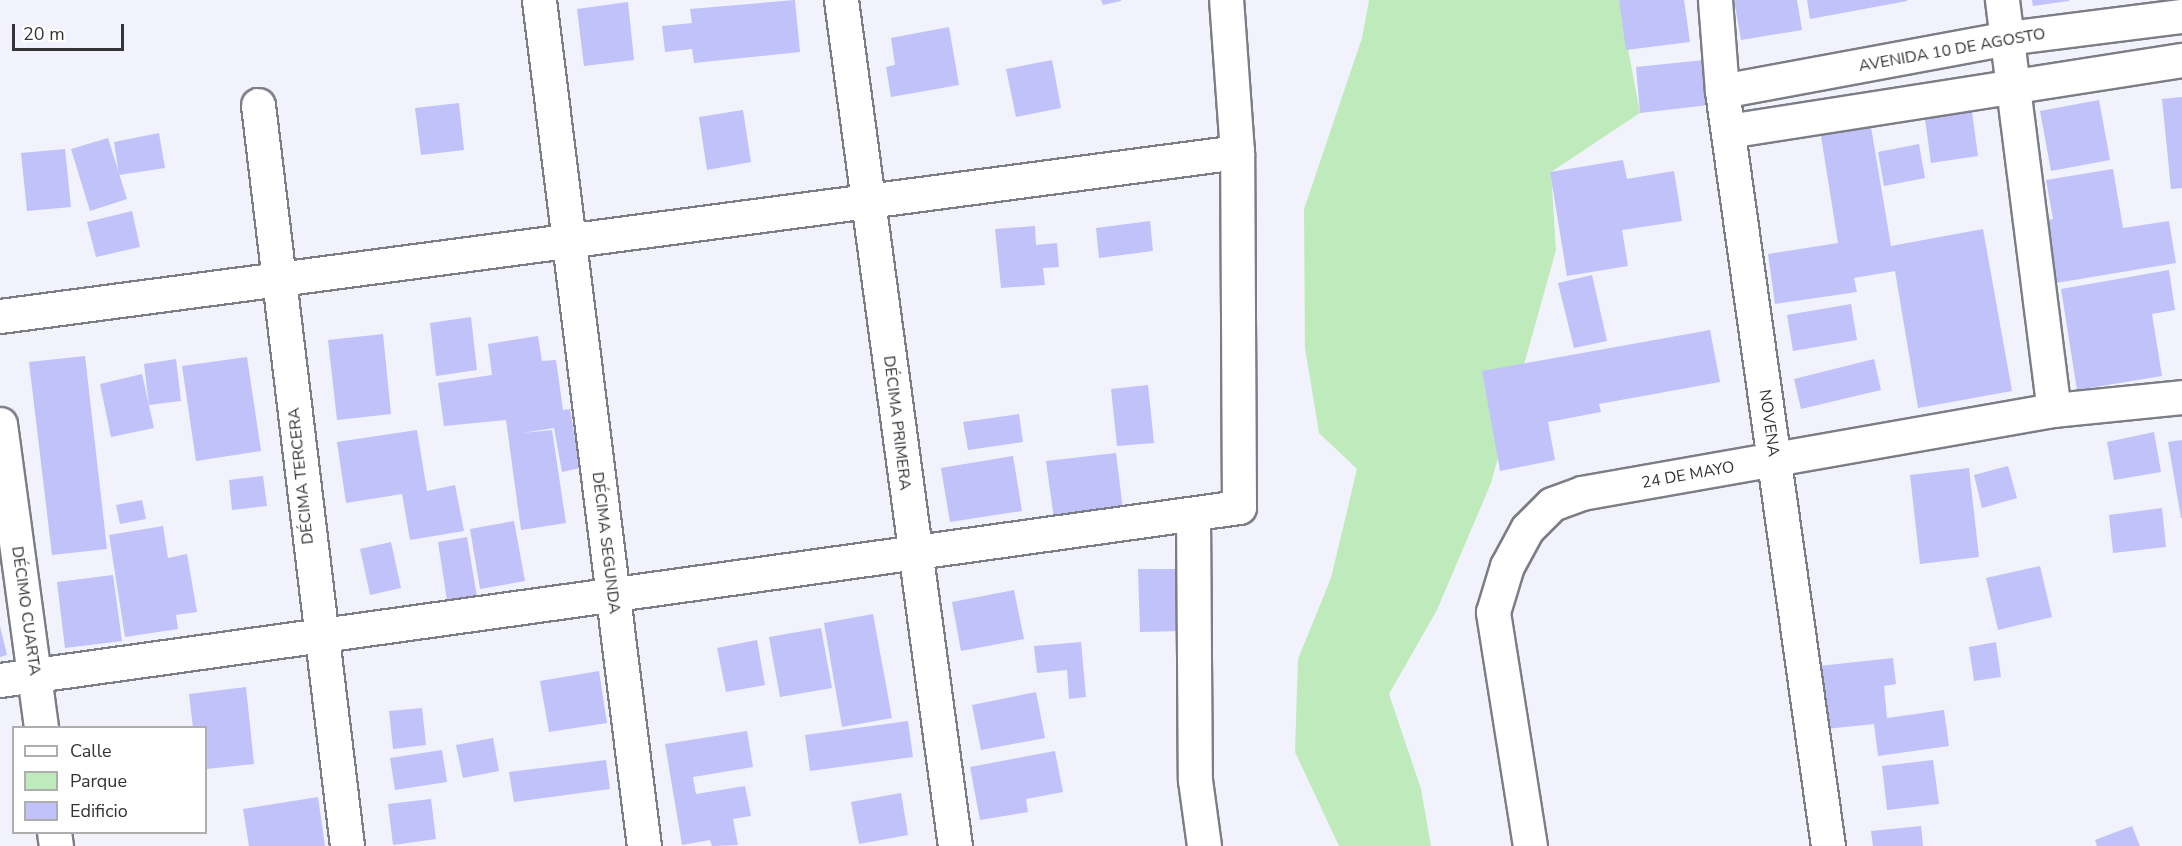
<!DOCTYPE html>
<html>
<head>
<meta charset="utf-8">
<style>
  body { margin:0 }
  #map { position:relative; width:2182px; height:846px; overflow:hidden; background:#f2f2fc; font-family:"Nunito Sans",sans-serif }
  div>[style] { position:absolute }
  .green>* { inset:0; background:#bfebbc }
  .building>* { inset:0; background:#c0c2f9 }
  .roads { filter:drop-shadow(2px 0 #7c7d85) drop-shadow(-2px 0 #7c7d85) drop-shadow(0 2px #7c7d85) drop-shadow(0 -2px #7c7d85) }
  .minor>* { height:33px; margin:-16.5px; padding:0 16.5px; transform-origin:16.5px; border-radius:16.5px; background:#fff }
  span { translate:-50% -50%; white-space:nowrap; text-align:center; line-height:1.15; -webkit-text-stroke:6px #fff; paint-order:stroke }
  .street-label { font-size:16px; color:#343438 }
  .legend { position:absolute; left:12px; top:726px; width:195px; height:108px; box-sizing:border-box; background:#fff; border:2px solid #aeaeaf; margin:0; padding:8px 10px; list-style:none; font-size:18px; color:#343438 }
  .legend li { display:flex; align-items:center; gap:12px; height:30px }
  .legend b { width:30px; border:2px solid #aeaeaf }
  .scale { position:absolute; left:12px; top:24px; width:112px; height:27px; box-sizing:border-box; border:3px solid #343438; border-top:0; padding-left:8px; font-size:18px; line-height:21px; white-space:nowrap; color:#343438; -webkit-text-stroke:4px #fff; paint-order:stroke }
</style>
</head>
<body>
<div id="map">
  <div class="green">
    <div style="clip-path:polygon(1369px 0,1619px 0,1640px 113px,1551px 172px,1556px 250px,1491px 483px,1437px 610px,1389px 694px,1421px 789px,1431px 846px,1339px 846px,1295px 752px,1298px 659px,1331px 578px,1357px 469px,1319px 433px,1305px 348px,1304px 209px,1362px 38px)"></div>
  </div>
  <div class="building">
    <div style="clip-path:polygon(795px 0,800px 52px,694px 63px,692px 49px,665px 52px,662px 26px,692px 23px,690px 9px)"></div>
    <div style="clip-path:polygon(1101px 0,1121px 0,1121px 1px,1103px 5px)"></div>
    <div style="clip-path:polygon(1619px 0,1684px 0,1690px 42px,1626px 50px)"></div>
    <div style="clip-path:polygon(1734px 0,1797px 0,1802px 30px,1741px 40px)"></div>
    <div style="clip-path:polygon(1807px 0,1907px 0,1907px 1px,1810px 19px)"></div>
    <div style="clip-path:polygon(2032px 0,2069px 0,2069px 1px,2033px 6px)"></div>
    <div style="clip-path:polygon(628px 2px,634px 60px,584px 66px,577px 9px)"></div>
    <div style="clip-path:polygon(949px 27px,959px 85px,891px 97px,886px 67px,895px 65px,891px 38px)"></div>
    <div style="clip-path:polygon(1052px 60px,1061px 108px,1016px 117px,1006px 69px)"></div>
    <div style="clip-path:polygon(1704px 60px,1709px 105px,1640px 113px,1636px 67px)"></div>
    <div style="clip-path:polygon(2182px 97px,2182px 188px,2171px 189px,2162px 99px)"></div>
    <div style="clip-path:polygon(2099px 100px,2110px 160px,2051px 171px,2040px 111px)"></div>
    <div style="clip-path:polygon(459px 103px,464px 150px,421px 155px,415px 108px)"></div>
    <div style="clip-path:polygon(743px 110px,751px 162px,707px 170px,699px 117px)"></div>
    <div style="clip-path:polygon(1972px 112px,1978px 156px,1931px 163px,1925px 119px)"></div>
    <div style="clip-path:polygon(1871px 127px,1891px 246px,1983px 229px,2012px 391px,1918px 408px,1895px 271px,1854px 278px,1857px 292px,1775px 304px,1768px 254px,1838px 243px,1821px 136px)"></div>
    <div style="clip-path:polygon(159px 133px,165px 168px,119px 175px,114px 142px)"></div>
    <div style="clip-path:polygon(108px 138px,127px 199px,90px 211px,71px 149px)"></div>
    <div style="clip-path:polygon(1919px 144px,1925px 178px,1884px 186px,1878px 152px)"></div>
    <div style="clip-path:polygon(65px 149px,71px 207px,27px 211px,21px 153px)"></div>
    <div style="clip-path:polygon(1623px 160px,1627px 179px,1674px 171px,1682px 221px,1622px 230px,1628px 266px,1567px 276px,1550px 172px)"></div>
    <div style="clip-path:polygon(2113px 169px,2123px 228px,2169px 221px,2176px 263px,2050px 284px,2040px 220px,2053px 219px,2046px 180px)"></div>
    <div style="clip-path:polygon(132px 211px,140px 247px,96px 257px,87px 222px)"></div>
    <div style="clip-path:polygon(1150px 221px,1153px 251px,1099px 258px,1096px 228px)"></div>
    <div style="clip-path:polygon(1035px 226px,1036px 245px,1057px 243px,1059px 267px,1043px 268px,1045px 285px,1001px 288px,995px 229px)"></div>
    <div style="clip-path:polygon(2169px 270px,2175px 310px,2152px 314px,2162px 376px,2077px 390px,2061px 289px)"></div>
    <div style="clip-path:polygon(1592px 275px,1607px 341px,1574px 348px,1558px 283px)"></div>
    <div style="clip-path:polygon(1851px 304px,1857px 340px,1793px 351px,1787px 315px)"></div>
    <div style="clip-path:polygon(471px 317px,477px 370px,436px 376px,430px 323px)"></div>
    <div style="clip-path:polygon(1710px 330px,1720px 382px,1599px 404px,1601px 412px,1548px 422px,1555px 460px,1500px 471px,1482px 371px)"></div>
    <div style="clip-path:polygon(383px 334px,391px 414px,337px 420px,328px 340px)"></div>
    <div style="clip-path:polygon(538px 336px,542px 361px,556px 360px,563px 410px,570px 409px,580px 468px,562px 472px,554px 428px,522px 433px,552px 430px,566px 523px,521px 530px,506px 420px,444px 426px,438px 383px,492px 375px,488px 344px)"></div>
    <div style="clip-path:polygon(85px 356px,107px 549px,52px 555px,29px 362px)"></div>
    <div style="clip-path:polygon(247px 357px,261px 451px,196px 461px,182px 366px)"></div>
    <div style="clip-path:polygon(176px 359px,181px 401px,149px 405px,144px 364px)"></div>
    <div style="clip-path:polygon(1874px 359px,1881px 390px,1801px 409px,1794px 379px)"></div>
    <div style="clip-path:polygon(142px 374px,154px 428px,111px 437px,100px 384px)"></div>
    <div style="clip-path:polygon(1148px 385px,1154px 443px,1117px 446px,1111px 389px)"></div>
    <div style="clip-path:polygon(1019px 414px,1023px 442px,968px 450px,963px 422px)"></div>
    <div style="clip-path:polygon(417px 430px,427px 491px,455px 485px,464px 531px,410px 540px,402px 494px,346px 503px,337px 442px)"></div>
    <div style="clip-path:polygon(2154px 432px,2161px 472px,2114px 480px,2107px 442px)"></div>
    <div style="clip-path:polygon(2182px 440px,2182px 518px,2181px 518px,2168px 442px)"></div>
    <div style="clip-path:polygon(1116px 453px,1123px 510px,1054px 519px,1046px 461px)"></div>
    <div style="clip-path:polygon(1013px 456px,1022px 511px,950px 522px,941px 468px)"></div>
    <div style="clip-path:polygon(2008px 466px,2017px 498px,1982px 508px,1974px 475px)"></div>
    <div style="clip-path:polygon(1969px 468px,1979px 557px,1920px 564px,1910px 475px)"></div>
    <div style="clip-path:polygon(263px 476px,267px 506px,232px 510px,229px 480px)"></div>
    <div style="clip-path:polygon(142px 500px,146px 519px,120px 524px,116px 505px)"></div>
    <div style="clip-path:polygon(2162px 508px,2166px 547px,2113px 553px,2109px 515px)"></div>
    <div style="clip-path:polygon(514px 521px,525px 581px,480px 589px,470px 529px)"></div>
    <div style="clip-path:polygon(163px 526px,168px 558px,187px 554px,197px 612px,176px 615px,178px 629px,125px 637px,109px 535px)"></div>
    <div style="clip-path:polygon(467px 537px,478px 603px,448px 607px,438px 542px)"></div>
    <div style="clip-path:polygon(391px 542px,401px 588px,370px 595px,360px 549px)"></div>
    <div style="clip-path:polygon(2040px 566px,2052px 617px,1998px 630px,1986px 578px)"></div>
    <div style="clip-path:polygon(1138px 569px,1180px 569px,1182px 631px,1140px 632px)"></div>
    <div style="clip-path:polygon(113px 575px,122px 641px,65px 648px,57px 582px)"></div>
    <div style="clip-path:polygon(1014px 590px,1024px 639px,961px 651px,952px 602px)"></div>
    <div style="clip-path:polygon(873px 614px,892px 718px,842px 727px,824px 623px)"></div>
    <div style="clip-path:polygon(0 626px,7px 655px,0 657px)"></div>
    <div style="clip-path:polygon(821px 628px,832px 688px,780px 697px,769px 637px)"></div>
    <div style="clip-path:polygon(757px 640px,765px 685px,726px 692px,717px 648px)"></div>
    <div style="clip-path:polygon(1081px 642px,1086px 697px,1069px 699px,1067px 670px,1037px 673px,1034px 646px)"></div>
    <div style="clip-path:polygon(1996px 642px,2001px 677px,1974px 681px,1969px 647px)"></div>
    <div style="clip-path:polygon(1893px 658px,1896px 684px,1884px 686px,1887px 718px,1944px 710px,1949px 746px,1878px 756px,1874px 724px,1826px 729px,1819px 666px)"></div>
    <div style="clip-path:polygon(599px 671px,607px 723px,549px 732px,540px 681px)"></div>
    <div style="clip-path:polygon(246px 687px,254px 764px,206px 769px,206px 728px,193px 728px,189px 694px)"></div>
    <div style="clip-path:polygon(1036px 692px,1045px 738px,981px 750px,972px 705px)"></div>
    <div style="clip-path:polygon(422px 708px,426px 745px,393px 749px,389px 711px)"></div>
    <div style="clip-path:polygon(908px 721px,913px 757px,810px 771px,805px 735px)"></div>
    <div style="clip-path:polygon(747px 731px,753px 767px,693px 777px,696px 794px,745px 786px,751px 816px,733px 819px,738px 845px,712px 846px,710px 840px,682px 845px,665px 744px)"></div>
    <div style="clip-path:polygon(493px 738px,499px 771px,463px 778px,456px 745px)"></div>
    <div style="clip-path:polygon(442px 750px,447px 782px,395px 790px,390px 758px)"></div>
    <div style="clip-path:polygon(1055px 751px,1063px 792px,1026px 799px,1028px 812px,980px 820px,970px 767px)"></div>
    <div style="clip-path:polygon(606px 760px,610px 789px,514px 802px,509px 772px)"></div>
    <div style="clip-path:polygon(1933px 760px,1939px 804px,1887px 810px,1882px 766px)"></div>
    <div style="clip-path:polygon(901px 793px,908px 835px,859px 844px,851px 802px)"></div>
    <div style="clip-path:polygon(318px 797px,325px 846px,249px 846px,243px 809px)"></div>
    <div style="clip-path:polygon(431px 799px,436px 839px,393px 845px,388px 804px)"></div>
    <div style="clip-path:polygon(1921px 826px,1923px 846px,1873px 846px,1871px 831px)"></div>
    <div style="clip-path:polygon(2132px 826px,2140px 846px,2097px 846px,2095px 840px)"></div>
  </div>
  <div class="roads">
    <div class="minor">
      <div style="left:539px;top:0;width:852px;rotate:82.93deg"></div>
      <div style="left:841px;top:0;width:854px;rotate:82.33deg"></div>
      <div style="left:1715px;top:0;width:91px;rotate:85.6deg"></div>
      <div style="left:1722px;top:91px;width:762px;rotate:82.01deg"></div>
      <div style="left:2002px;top:0;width:413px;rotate:82.8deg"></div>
      <div style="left:1722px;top:91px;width:290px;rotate:-10.5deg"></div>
      <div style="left:2007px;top:38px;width:176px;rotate:-7.2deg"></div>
      <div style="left:258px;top:105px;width:746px;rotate:83.15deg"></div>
      <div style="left:1728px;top:131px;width:460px;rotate:-8.9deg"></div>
      <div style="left:0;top:316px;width:1248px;rotate:-7.55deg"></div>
      <div style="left:0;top:424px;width:307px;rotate:82.3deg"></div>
      <div style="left:1193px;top:514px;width:266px;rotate:89.6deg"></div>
      <div style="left:1195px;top:780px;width:67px;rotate:82.2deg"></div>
      <div style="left:0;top:680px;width:1251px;rotate:-7.95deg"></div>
      <div style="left:1239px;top:507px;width:355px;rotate:-90.3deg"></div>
      <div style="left:1237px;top:152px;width:152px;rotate:-94.1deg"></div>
      <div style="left:54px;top:832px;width:14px;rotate:82deg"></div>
      <div style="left:1530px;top:846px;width:237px;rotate:-99deg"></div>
      <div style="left:1493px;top:612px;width:48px;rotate:-73.1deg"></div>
      <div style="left:1507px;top:566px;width:42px;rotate:-61.6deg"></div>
      <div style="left:1527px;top:529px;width:35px;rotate:-45deg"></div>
      <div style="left:1552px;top:504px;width:32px;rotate:-20deg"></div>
      <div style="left:1582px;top:493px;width:479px;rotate:-10deg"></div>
      <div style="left:2054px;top:410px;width:129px;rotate:-5.8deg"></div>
    </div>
  </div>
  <div class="street-label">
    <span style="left:1952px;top:50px;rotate:-10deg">AVENIDA 10 DE AGOSTO</span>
    <span style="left:897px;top:423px;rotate:83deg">DÉCIMA PRIMERA</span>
    <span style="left:1769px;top:423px;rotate:82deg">NOVENA</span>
    <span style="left:1688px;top:475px;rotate:-10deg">24 DE MAYO</span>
    <span style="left:301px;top:476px;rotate:-96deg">DÉCIMA TERCERA</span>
    <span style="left:606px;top:543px;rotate:83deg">DÉCIMA SEGUNDA</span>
    <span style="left:26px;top:611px;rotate:82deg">DÉCIMO CUARTA</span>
  </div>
  <ul class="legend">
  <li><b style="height:8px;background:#fff"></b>Calle</li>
  <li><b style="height:16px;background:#bfebbc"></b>Parque</li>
  <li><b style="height:16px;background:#c0c2f9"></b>Edificio</li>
  </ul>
  <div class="scale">20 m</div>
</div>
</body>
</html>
